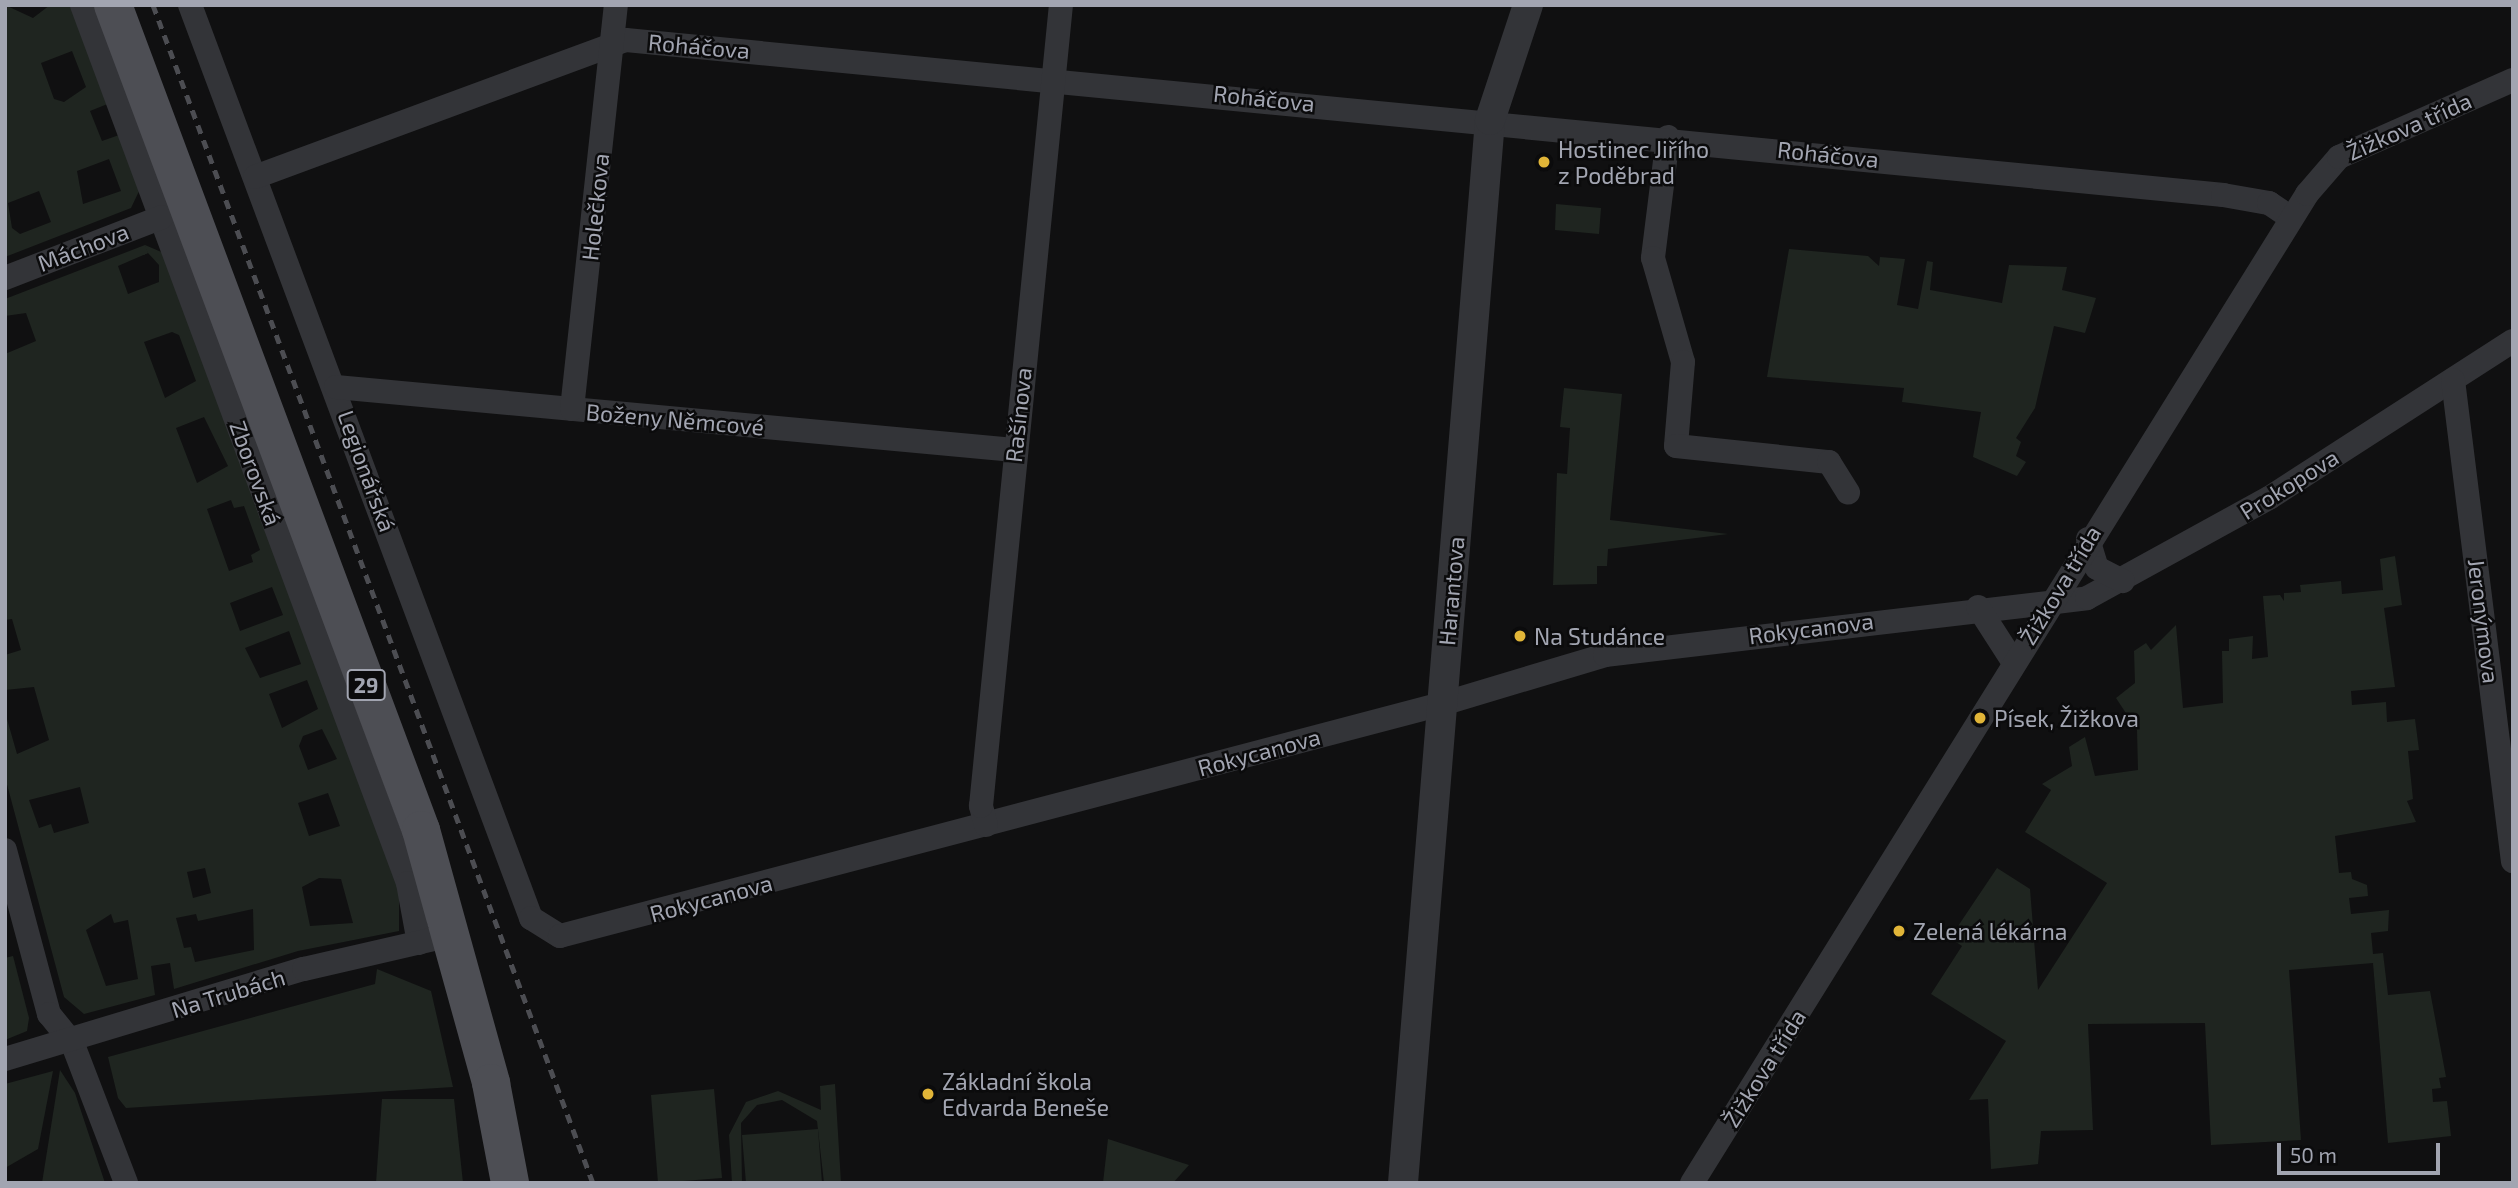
<!DOCTYPE html>
<html>
<head>
<meta charset="utf-8">
<style>
  body { margin:0 }
  #map { position:relative; width:2518px; height:1188px; overflow:hidden; background:#101011; font-family:"Exo 2",sans-serif }
  div>[style] { position:absolute }
  .green>* { inset:0; background:#1f2520 }
  .minor>* { height:24px; margin:-12px; padding:0 12px; transform-origin:12px; border-radius:12px; background:#333438 }
  .tertiary>* { height:30px; margin:-15px; padding:0 15px; transform-origin:15px; border-radius:15px; background:#333438 }
  .primary>* { height:38px; margin:-19px; padding:0 19px; transform-origin:19px; border-radius:19px; background:#4d4e54 }
  .rail>* { height:5px; margin-top:-2.5px; transform-origin:0; background:repeating-linear-gradient(90deg,#4c4d52 0 9px,transparent 0 16px) }
  .dots>* { width:19px; height:19px; translate:-50% -50%; box-sizing:border-box; border:4px solid #0b0b0c; border-radius:50% }
  span { translate:-50% -50%; white-space:nowrap; text-align:center; line-height:1.15; -webkit-text-stroke:5px #0b0b0c; paint-order:stroke }
  .shield-label span { padding:2px 5px; background:#0b0b0c; border:2px solid; border-radius:5px; -webkit-text-stroke-width:0 }
  .shield-label { font-size:21px; color:#a2a5b1; font-weight:700 }
  .street-label { font-size:23px; color:#a2a5b1 }
  .poi-label { font-size:23px; color:#a2a5b1 }
  .left { translate:0 -50%; text-align:left }
  .frame { position:absolute; inset:0; border:7px solid #a2a5b1; pointer-events:none }
  .scale { position:absolute; left:2277px; top:1143px; width:163px; height:32px; box-sizing:border-box; border:4px solid #a2a5b1; border-top:0; padding-left:9px; font-size:21px; line-height:24px; white-space:nowrap; color:#a2a5b1; -webkit-text-stroke:5px #0b0b0c; paint-order:stroke }
</style>
</head>
<body>
<div id="map">
  <div class="green">
    <div style="clip-path:polygon(evenodd,5px 5px,33px 18px,50px 5px,73px 5px,110px 103px,90px 111px,102px 141px,122px 134px,141px 187px,131px 208px,5px 257px,5px 5px,72px 51px,86px 87px,64px 102px,54px 99px,41px 63px,72px 51px,5px 5px,109px 159px,121px 191px,83px 204px,77px 171px,109px 159px,5px 5px,39px 191px,51px 222px,20px 234px,12px 228px,8px 203px,39px 191px)"></div>
    <div style="clip-path:polygon(1556px 204px,1601px 208px,1599px 234px,1555px 230px)"></div>
    <div style="clip-path:polygon(evenodd,145px 245px,166px 254px,399px 879px,399px 931px,298px 951px,174px 989px,170px 963px,151px 966px,155px 995px,84px 1014px,64px 997px,5px 777px,5px 712px,17px 754px,49px 740px,34px 687px,5px 690px,5px 655px,21px 650px,12px 619px,5px 620px,5px 354px,36px 341px,26px 313px,5px 316px,5px 299px,145px 245px,148px 253px,159px 265px,159px 282px,128px 294px,118px 266px,148px 253px,145px 245px,172px 332px,179px 335px,196px 381px,165px 398px,144px 342px,172px 332px,145px 245px,204px 417px,228px 466px,197px 483px,176px 428px,204px 417px,145px 245px,231px 500px,234px 508px,244px 506px,260px 550px,251px 555px,253px 562px,229px 571px,207px 509px,231px 500px,145px 245px,272px 587px,283px 615px,240px 631px,230px 603px,272px 587px,145px 245px,289px 631px,301px 664px,260px 678px,245px 648px,289px 631px,145px 245px,307px 680px,318px 709px,282px 728px,269px 694px,307px 680px,145px 245px,322px 729px,337px 759px,308px 770px,299px 746px,303px 736px,322px 729px,145px 245px,80px 787px,89px 823px,54px 833px,51px 824px,39px 828px,29px 800px,80px 787px,145px 245px,328px 793px,340px 826px,309px 836px,298px 803px,328px 793px,145px 245px,205px 868px,211px 893px,193px 898px,187px 872px,205px 868px,145px 245px,319px 878px,341px 879px,353px 923px,310px 926px,302px 887px,319px 878px,145px 245px,253px 909px,254px 950px,195px 962px,191px 947px,184px 948px,176px 918px,196px 914px,198px 921px,253px 909px,145px 245px,111px 914px,114px 923px,128px 920px,138px 979px,106px 986px,86px 930px,111px 914px)"></div>
    <div style="clip-path:polygon(1789px 249px,1868px 256px,1879px 266px,1880px 257px,1905px 259px,1897px 305px,1918px 309px,1927px 261px,1933px 262px,1930px 290px,2002px 303px,2009px 265px,2067px 267px,2062px 290px,2096px 298px,2085px 333px,2054px 326px,2035px 408px,2016px 438px,2021px 442px,2016px 456px,2026px 462px,2017px 476px,1973px 457px,1981px 412px,1902px 402px,1904px 388px,1767px 377px)"></div>
    <div style="clip-path:polygon(1564px 388px,1622px 394px,1610px 520px,1728px 534px,1608px 549px,1607px 566px,1597px 566px,1597px 584px,1553px 585px,1557px 473px,1567px 474px,1570px 428px,1560px 427px)"></div>
    <div style="clip-path:polygon(2395px 556px,2402px 605px,2384px 608px,2395px 687px,2351px 691px,2352px 705px,2386px 702px,2387px 722px,2415px 719px,2419px 750px,2408px 751px,2413px 799px,2407px 801px,2416px 822px,2335px 836px,2339px 873px,2351px 872px,2352px 879px,2367px 885px,2368px 896px,2349px 898px,2351px 914px,2389px 910px,2388px 931px,2371px 933px,2373px 954px,2383px 953px,2388px 995px,2430px 991px,2446px 1077px,2439px 1078px,2441px 1088px,2432px 1089px,2433px 1102px,2447px 1101px,2451px 1136px,2388px 1143px,2373px 963px,2289px 970px,2301px 1140px,2211px 1145px,2205px 1023px,2088px 1024px,2093px 1130px,2041px 1131px,2038px 1164px,1991px 1169px,1988px 1099px,1969px 1100px,2006px 1041px,1931px 994px,1962px 946px,1950px 938px,1997px 868px,2030px 889px,2038px 990px,2107px 883px,2025px 832px,2051px 790px,2042px 784px,2072px 766px,2069px 747px,2085px 737px,2095px 776px,2138px 770px,2137px 730px,2116px 698px,2135px 683px,2134px 651px,2146px 643px,2151px 650px,2176px 625px,2183px 708px,2223px 703px,2222px 651px,2229px 651px,2229px 639px,2253px 636px,2252px 659px,2268px 657px,2263px 596px,2280px 595px,2284px 601px,2284px 593px,2301px 592px,2300px 585px,2341px 581px,2342px 594px,2383px 590px,2380px 559px)"></div>
    <div style="clip-path:polygon(13px 956px,29px 1018px,27px 1031px,5px 1040px,5px 958px)"></div>
    <div style="clip-path:polygon(377px 969px,431px 991px,453px 1087px,126px 1108px,118px 1098px,108px 1057px,375px 984px)"></div>
    <div style="clip-path:polygon(60px 1070px,75px 1093px,105px 1183px,42px 1183px)"></div>
    <div style="clip-path:polygon(53px 1071px,38px 1149px,5px 1168px,5px 1084px)"></div>
    <div style="clip-path:polygon(835px 1084px,841px 1183px,824px 1183px,817px 1121px,782px 1100px,757px 1105px,741px 1123px,742px 1183px,732px 1183px,729px 1135px,746px 1102px,778px 1091px,821px 1110px,820px 1086px)"></div>
    <div style="clip-path:polygon(714px 1089px,722px 1178px,658px 1183px,651px 1095px)"></div>
    <div style="clip-path:polygon(382px 1099px,454px 1099px,463px 1183px,376px 1183px)"></div>
    <div style="clip-path:polygon(818px 1129px,822px 1183px,746px 1183px,742px 1135px)"></div>
    <div style="clip-path:polygon(1108px 1139px,1189px 1165px,1173px 1183px,1103px 1183px)"></div>
  </div>
  <div class="minor">
    <div style="left:82px;top:5px;width:937px;rotate:69.63deg"></div>
    <div style="left:408px;top:883px;width:61px;rotate:79.6deg"></div>
    <div style="left:190px;top:5px;width:975px;rotate:69.52deg"></div>
    <div style="left:531px;top:918px;width:34px;rotate:32deg"></div>
    <div style="left:560px;top:936px;width:912px;rotate:-14.74deg"></div>
    <div style="left:1442px;top:704px;width:170px;rotate:-16.7deg"></div>
    <div style="left:1605px;top:655px;width:485px;rotate:-6.7deg"></div>
    <div style="left:2087px;top:598px;width:208px;rotate:-28.8deg"></div>
    <div style="left:2269px;top:498px;width:290px;rotate:-32.8deg"></div>
    <div style="left:1668px;top:137px;width:122px;rotate:97.1deg"></div>
    <div style="left:1653px;top:258px;width:108px;rotate:73.9deg"></div>
    <div style="left:1683px;top:362px;width:84px;rotate:94.8deg"></div>
    <div style="left:1676px;top:446px;width:154px;rotate:6deg"></div>
    <div style="left:1829px;top:462px;width:36px;rotate:58deg"></div>
    <div style="left:255px;top:177px;width:395px;rotate:-20.3deg"></div>
    <div style="left:626px;top:40px;width:1605px;rotate:5.54deg"></div>
    <div style="left:2223px;top:195px;width:47px;rotate:9.9deg"></div>
    <div style="left:2269px;top:203px;width:25px;rotate:34deg"></div>
    <div style="left:5px;top:278px;width:168px;rotate:-21.2deg"></div>
    <div style="left:2453px;top:380px;width:485px;rotate:82.9deg"></div>
    <div style="left:336px;top:387px;width:681px;rotate:5.31deg"></div>
    <div style="left:572px;top:409px;width:406px;rotate:-83.8deg"></div>
    <div style="left:2088px;top:539px;width:30px;rotate:73deg"></div>
    <div style="left:2097px;top:568px;width:29px;rotate:27deg"></div>
    <div style="left:1978px;top:607px;width:67px;rotate:57.3deg"></div>
    <div style="left:986px;top:825px;width:20px;rotate:-105deg"></div>
    <div style="left:981px;top:806px;width:805px;rotate:-84.3deg"></div>
    <div style="left:5px;top:850px;width:170px;rotate:75deg"></div>
    <div style="left:49px;top:1014px;width:36px;rotate:51deg"></div>
    <div style="left:72px;top:1042px;width:151px;rotate:69deg"></div>
    <div style="left:5px;top:1059px;width:312px;rotate:-16.8deg"></div>
    <div style="left:304px;top:969px;width:133px;rotate:-13deg"></div>
    <div style="left:1692px;top:1183px;width:1165px;rotate:-58.12deg"></div>
    <div style="left:2307px;top:194px;width:49px;rotate:-49.1deg"></div>
    <div style="left:2339px;top:157px;width:190px;rotate:-23.9deg"></div>
  </div>
  <div class="tertiary">
    <div style="left:1403px;top:1183px;width:1067px;rotate:-85.32deg"></div>
    <div style="left:1490px;top:120px;width:121px;rotate:-71.7deg"></div>
  </div>
  <div class="primary">
    <div style="left:113px;top:5px;width:881px;rotate:69.53deg"></div>
    <div style="left:421px;top:830px;width:263px;rotate:74.5deg"></div>
    <div style="left:491px;top:1083px;width:102px;rotate:79.2deg"></div>
  </div>
  <div class="rail">
    <div style="left:153px;top:5px;width:1257px;rotate:69.52deg"></div>
  </div>
  <div class="dots">
    <div style="left:1544px;top:162px;background:#e1b538"></div>
    <div style="left:1520px;top:636px;background:#e1b538"></div>
    <div style="left:1980px;top:718px;background:#e1b538"></div>
    <div style="left:1899px;top:931px;background:#e1b538"></div>
    <div style="left:928px;top:1094px;background:#e1b538"></div>
  </div>
  <div class="shield-label">
    <span style="left:366px;top:685px">29</span>
  </div>
  <div class="street-label">
    <span style="left:699px;top:46px;rotate:5deg">Roháčova</span>
    <span style="left:1264px;top:98px;rotate:6deg">Roháčova</span>
    <span style="left:2409px;top:126px;rotate:-24deg">Žižkova třída</span>
    <span style="left:1828px;top:154px;rotate:6deg">Roháčova</span>
    <span style="left:595px;top:207px;rotate:-84deg">Holečkova</span>
    <span style="left:83px;top:247px;rotate:-21deg">Máchova</span>
    <span style="left:1018px;top:415px;rotate:-84deg">Rašínova</span>
    <span style="left:675px;top:419px;rotate:5deg">Boženy Němcové</span>
    <span style="left:367px;top:471px;rotate:70deg">Legionářská</span>
    <span style="left:256px;top:473px;rotate:70deg">Zborovská</span>
    <span style="left:2289px;top:484px;rotate:-32deg">Prokopova</span>
    <span style="left:2060px;top:585px;rotate:-59deg">Žižkova třída</span>
    <span style="left:1451px;top:591px;rotate:-85deg">Harantova</span>
    <span style="left:2484px;top:621px;rotate:83deg">Jeronýmova</span>
    <span style="left:1811px;top:628px;rotate:-7deg">Rokycanova</span>
    <span style="left:1259px;top:752px;rotate:-15deg">Rokycanova</span>
    <span style="left:711px;top:898px;rotate:-15deg">Rokycanova</span>
    <span style="left:228px;top:993px;rotate:-17deg">Na Trubách</span>
    <span style="left:1764px;top:1068px;rotate:-58deg">Žižkova třída</span>
  </div>
  <div class="poi-label">
    <span class="left" style="left:1558px;top:162px">Hostinec Jiřího<br>z Poděbrad</span>
    <span class="left" style="left:1534px;top:636px">Na Studánce</span>
    <span class="left" style="left:1994px;top:718px">Písek, Žižkova</span>
    <span class="left" style="left:1913px;top:931px">Zelená lékárna</span>
    <span class="left" style="left:942px;top:1094px">Základní škola<br>Edvarda Beneše</span>
  </div>
  <div class="frame"></div>
  <div class="scale">50 m</div>
</div>
</body>
</html>
